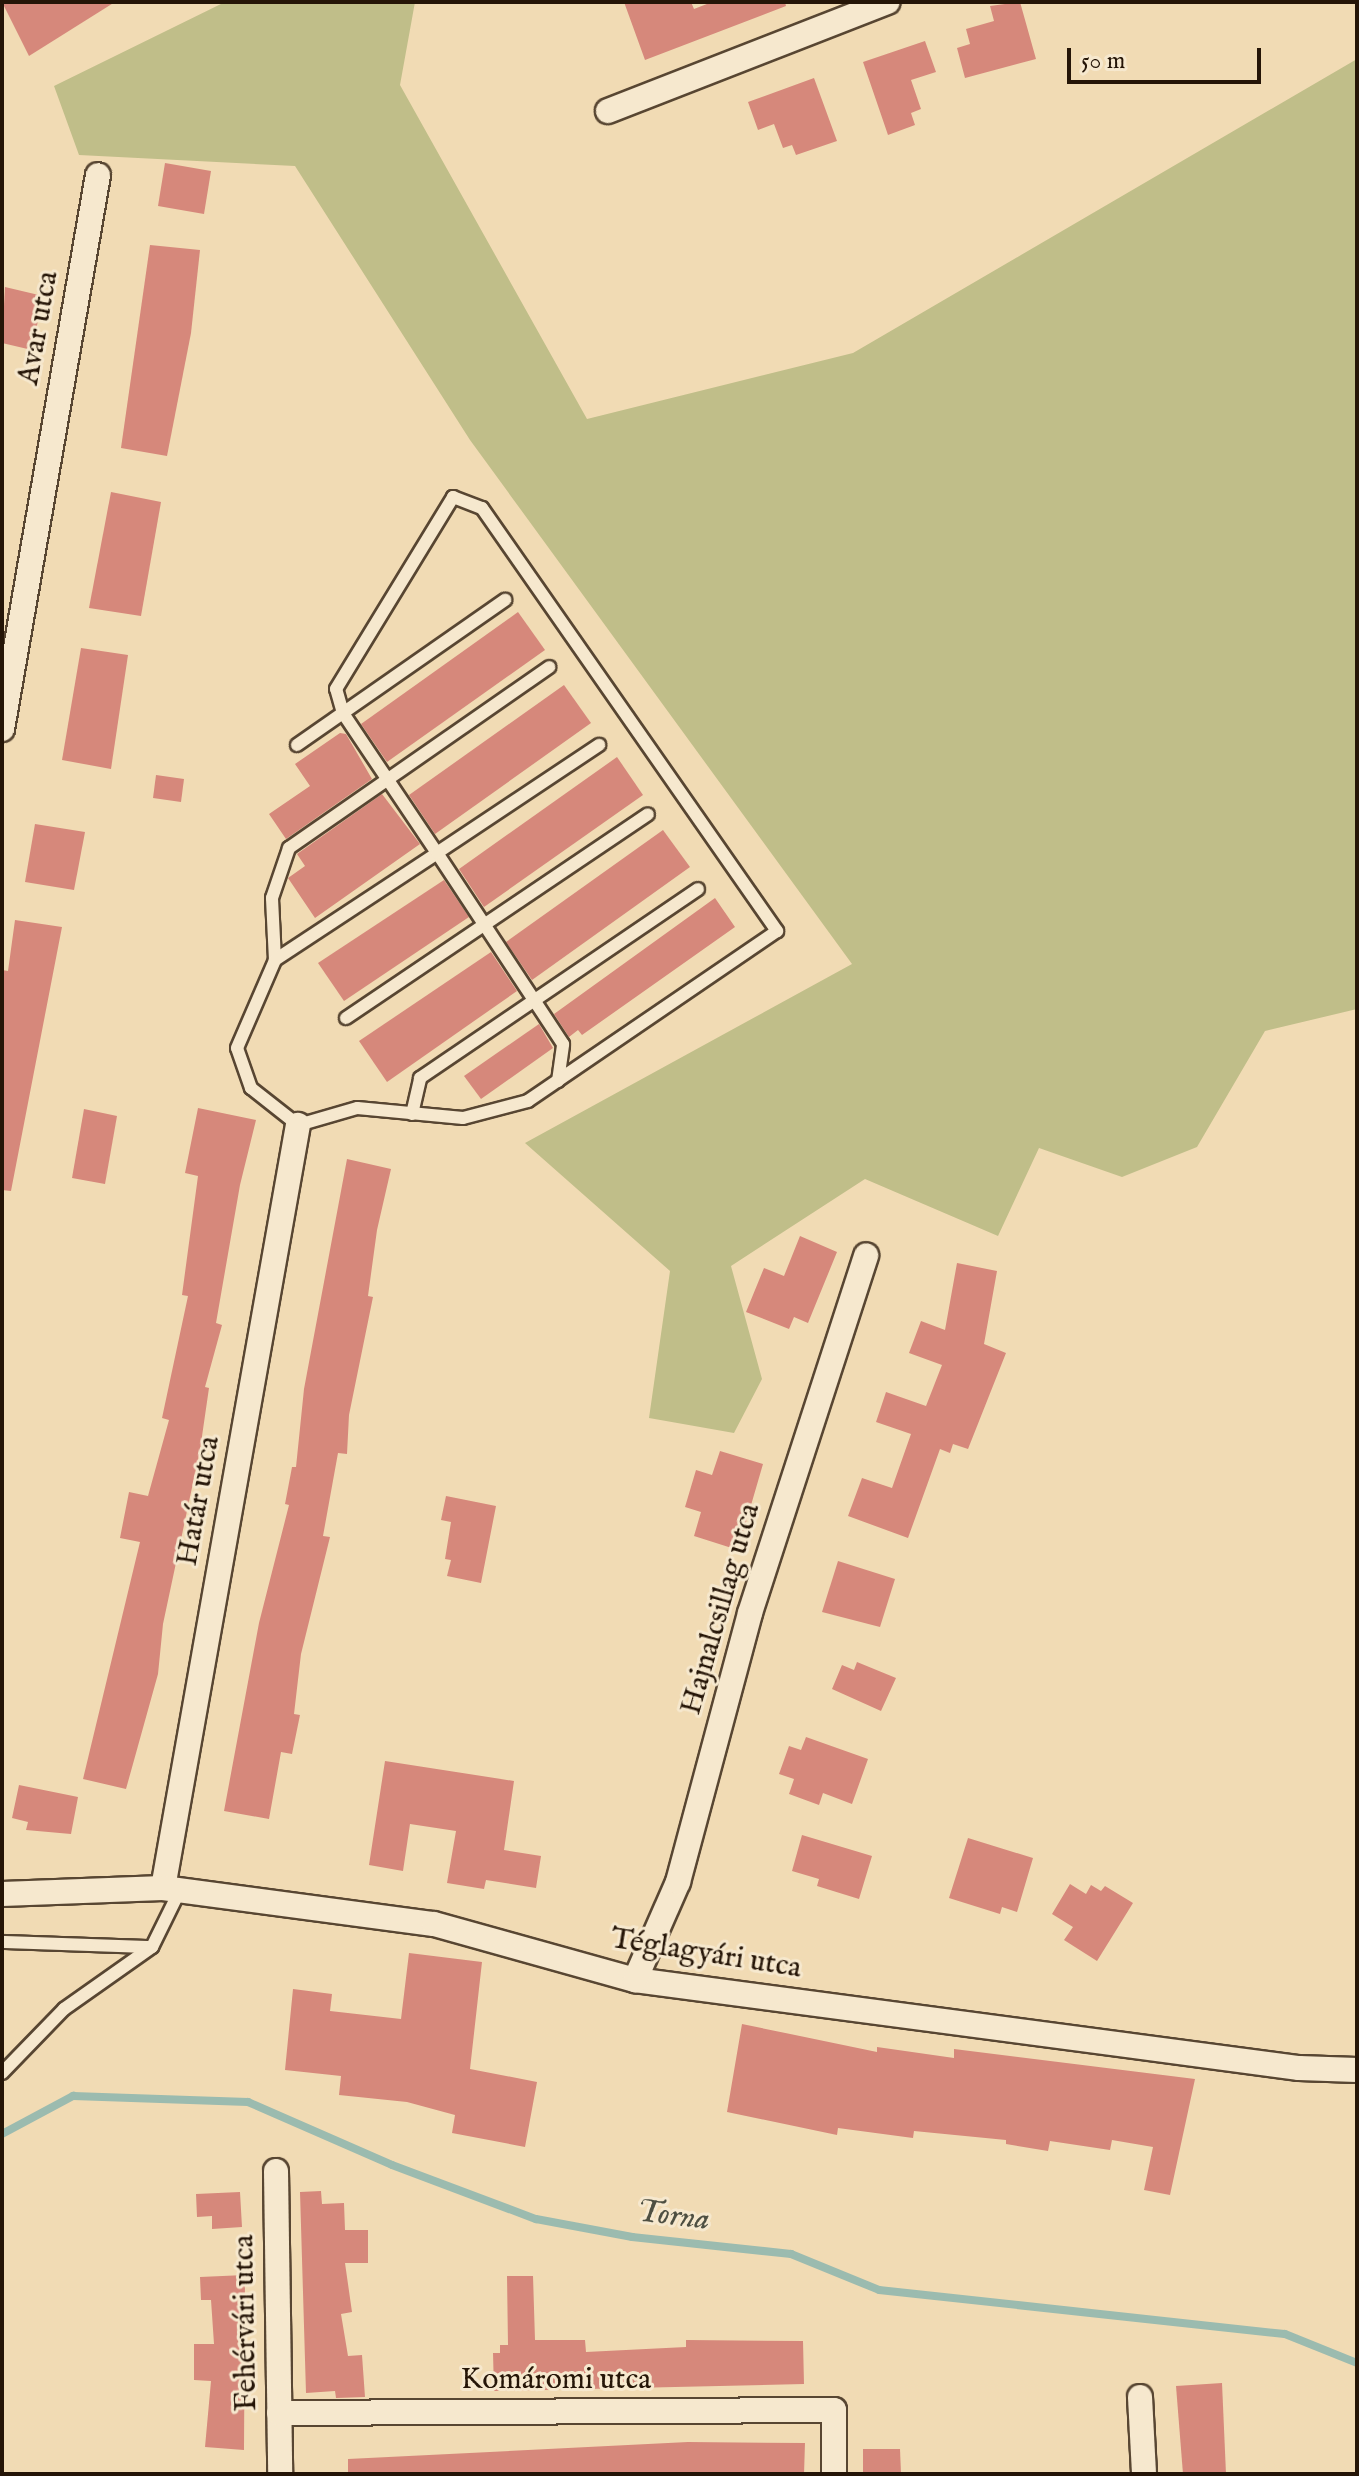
<!DOCTYPE html>
<html>
<head>
<meta charset="utf-8">
<style>
  body { margin:0 }
  #map { position:relative; width:1359px; height:2476px; overflow:hidden; background:#f1dbb4; font-family:"IM FELL English",serif }
  div>[style] { position:absolute }
  .green>* { inset:0; background:#c0be89 }
  .stream>* { height:8px; margin:-4px; padding:0 4px; transform-origin:4px; border-radius:4px; background:#9bbbaf }
  .building>* { inset:0; background:#d6887b }
  .roads { filter:drop-shadow(2px 0 #584632) drop-shadow(-2px 0 #584632) drop-shadow(0 2px #584632) drop-shadow(0 -2px #584632) }
  .lane>* { height:12px; margin:-6px; padding:0 6px; transform-origin:6px; border-radius:6px; background:#f6e8ce }
  .street>* { height:24px; margin:-12px; padding:0 12px; transform-origin:12px; border-radius:12px; background:#f6e8ce }
  span { translate:-50% -50%; white-space:nowrap; text-align:center; line-height:1.15; -webkit-text-stroke:6px #f6e8ce; paint-order:stroke }
  .street-label { font-size:30px; color:#251507 }
  .water-label { font-size:32px; color:#4e4f42; font-style:italic }
  .frame { position:absolute; inset:0; border:4px solid #251507; pointer-events:none }
  .scale { position:absolute; left:1067px; top:48px; width:194px; height:36px; box-sizing:border-box; border:4px solid #251507; border-top:0; padding-left:10px; font-size:24px; line-height:28px; white-space:nowrap; color:#251507; -webkit-text-stroke:6px #f6e8ce; paint-order:stroke }
</style>
</head>
<body>
<div id="map">
  <div class="green">
    <div style="clip-path:polygon(225px 2px,415px 2px,400px 85px,587px 419px,853px 353px,1357px 59px,1357px 1009px,1265px 1031px,1197px 1147px,1122px 1177px,1039px 1148px,998px 1236px,865px 1179px,731px 1266px,762px 1379px,734px 1433px,649px 1418px,670px 1271px,525px 1143px,852px 964px,470px 440px,295px 166px,79px 155px,54px 86px)"></div>
  </div>
  <div class="stream">
    <div style="left:2px;top:2134px;width:81px;rotate:-28.2deg"></div>
    <div style="left:73px;top:2096px;width:175px;rotate:2deg"></div>
    <div style="left:248px;top:2102px;width:157px;rotate:23.6deg"></div>
    <div style="left:392px;top:2165px;width:154px;rotate:20.6deg"></div>
    <div style="left:536px;top:2219px;width:98px;rotate:10.6deg"></div>
    <div style="left:632px;top:2237px;width:160px;rotate:6.1deg"></div>
    <div style="left:791px;top:2254px;width:95px;rotate:22.2deg"></div>
    <div style="left:879px;top:2290px;width:408px;rotate:6.2deg"></div>
    <div style="left:1285px;top:2334px;width:78px;rotate:21.9deg"></div>
  </div>
  <div class="building">
    <div style="clip-path:polygon(2px 2px,115px 2px,29px 56px)"></div>
    <div style="clip-path:polygon(624px 2px,691px 2px,694px 9px,712px 2px,785px 2px,786px 6px,645px 60px)"></div>
    <div style="clip-path:polygon(1020px 2px,1036px 59px,965px 78px,957px 48px,970px 44px,966px 29px,994px 21px,990px 6px)"></div>
    <div style="clip-path:polygon(925px 41px,936px 72px,911px 80px,921px 109px,911px 113px,915px 125px,888px 135px,863px 62px)"></div>
    <div style="clip-path:polygon(814px 78px,837px 141px,796px 155px,792px 145px,783px 148px,774px 124px,758px 130px,748px 102px)"></div>
    <div style="clip-path:polygon(165px 163px,211px 171px,204px 214px,158px 206px)"></div>
    <div style="clip-path:polygon(150px 245px,200px 250px,191px 333px,167px 456px,121px 448px)"></div>
    <div style="clip-path:polygon(5px 287px,43px 296px,32px 350px,2px 343px)"></div>
    <div style="clip-path:polygon(111px 492px,161px 502px,141px 616px,89px 608px)"></div>
    <div style="clip-path:polygon(518px 612px,545px 650px,387px 762px,361px 724px)"></div>
    <div style="clip-path:polygon(81px 648px,128px 655px,111px 769px,62px 760px)"></div>
    <div style="clip-path:polygon(564px 685px,591px 723px,435px 834px,409px 795px)"></div>
    <div style="clip-path:polygon(340px 733px,346px 734px,372px 779px,286px 839px,269px 814px,310px 786px,295px 764px)"></div>
    <div style="clip-path:polygon(617px 757px,643px 795px,484px 907px,459px 869px)"></div>
    <div style="clip-path:polygon(156px 775px,184px 779px,181px 802px,153px 798px)"></div>
    <div style="clip-path:polygon(382px 794px,420px 844px,315px 918px,288px 878px,305px 866px,297px 854px)"></div>
    <div style="clip-path:polygon(35px 824px,85px 832px,74px 890px,25px 882px)"></div>
    <div style="clip-path:polygon(663px 830px,690px 867px,532px 980px,506px 942px)"></div>
    <div style="clip-path:polygon(444px 880px,469px 917px,344px 1001px,318px 963px)"></div>
    <div style="clip-path:polygon(715px 898px,735px 927px,582px 1035px,578px 1030px,569px 1037px,554px 1014px)"></div>
    <div style="clip-path:polygon(15px 920px,62px 927px,11px 1191px,2px 1190px,2px 970px,8px 971px)"></div>
    <div style="clip-path:polygon(491px 952px,517px 991px,387px 1082px,359px 1041px)"></div>
    <div style="clip-path:polygon(539px 1024px,553px 1048px,481px 1099px,464px 1076px)"></div>
    <div style="clip-path:polygon(198px 1108px,256px 1120px,240px 1185px,216px 1323px,222px 1325px,205px 1387px,209px 1388px,200px 1450px,163px 1624px,158px 1674px,126px 1789px,83px 1779px,140px 1542px,120px 1538px,129px 1492px,148px 1496px,169px 1420px,162px 1418px,188px 1296px,182px 1295px,198px 1176px,185px 1173px)"></div>
    <div style="clip-path:polygon(84px 1109px,117px 1116px,105px 1184px,72px 1178px)"></div>
    <div style="clip-path:polygon(347px 1159px,391px 1169px,377px 1230px,368px 1296px,373px 1297px,349px 1415px,347px 1454px,338px 1453px,323px 1536px,330px 1537px,301px 1654px,294px 1714px,300px 1715px,292px 1754px,281px 1752px,269px 1819px,224px 1811px,259px 1623px,289px 1505px,285px 1504px,292px 1467px,296px 1467px,304px 1389px)"></div>
    <div style="clip-path:polygon(800px 1236px,837px 1252px,808px 1323px,794px 1317px,789px 1329px,746px 1312px,764px 1268px,784px 1276px)"></div>
    <div style="clip-path:polygon(957px 1263px,997px 1271px,984px 1344px,1006px 1353px,968px 1449px,953px 1444px,950px 1453px,940px 1449px,908px 1538px,848px 1516px,862px 1478px,892px 1488px,911px 1434px,876px 1422px,886px 1392px,926px 1406px,942px 1365px,909px 1353px,921px 1321px,945px 1330px)"></div>
    <div style="clip-path:polygon(720px 1451px,763px 1464px,738px 1550px,694px 1536px,701px 1512px,685px 1507px,696px 1470px,712px 1475px)"></div>
    <div style="clip-path:polygon(446px 1496px,496px 1506px,481px 1583px,447px 1576px,451px 1560px,445px 1559px,451px 1522px,441px 1520px)"></div>
    <div style="clip-path:polygon(838px 1561px,895px 1579px,880px 1627px,822px 1612px)"></div>
    <div style="clip-path:polygon(857px 1662px,896px 1678px,881px 1711px,832px 1689px,842px 1665px,854px 1670px)"></div>
    <div style="clip-path:polygon(806px 1737px,868px 1759px,852px 1804px,823px 1793px,819px 1805px,789px 1794px,794px 1779px,779px 1774px,789px 1746px,801px 1750px)"></div>
    <div style="clip-path:polygon(385px 1761px,514px 1781px,504px 1850px,541px 1856px,536px 1888px,486px 1880px,484px 1889px,447px 1883px,456px 1831px,410px 1824px,403px 1871px,369px 1865px)"></div>
    <div style="clip-path:polygon(19px 1785px,78px 1797px,71px 1834px,26px 1830px,28px 1822px,12px 1818px)"></div>
    <div style="clip-path:polygon(802px 1835px,872px 1856px,859px 1899px,817px 1886px,819px 1879px,792px 1871px)"></div>
    <div style="clip-path:polygon(968px 1838px,1033px 1858px,1017px 1912px,1002px 1907px,1000px 1914px,949px 1898px)"></div>
    <div style="clip-path:polygon(1070px 1884px,1086px 1894px,1091px 1885px,1101px 1891px,1105px 1886px,1133px 1903px,1097px 1961px,1064px 1940px,1073px 1927px,1052px 1914px)"></div>
    <div style="clip-path:polygon(409px 1953px,482px 1962px,470px 2069px,537px 2082px,525px 2147px,452px 2133px,455px 2115px,407px 2102px,339px 2095px,341px 2076px,285px 2070px,293px 1989px,332px 1994px,330px 2011px,401px 2019px)"></div>
    <div style="clip-path:polygon(742px 2024px,877px 2052px,877px 2047px,954px 2058px,954px 2049px,1195px 2079px,1170px 2195px,1144px 2190px,1153px 2147px,1112px 2140px,1110px 2150px,1050px 2141px,1048px 2151px,1006px 2144px,1006px 2140px,914px 2131px,913px 2138px,838px 2128px,837px 2135px,727px 2112px)"></div>
    <div style="clip-path:polygon(321px 2191px,322px 2204px,344px 2203px,345px 2230px,368px 2230px,368px 2263px,345px 2263px,352px 2312px,341px 2314px,348px 2356px,362px 2355px,365px 2397px,336px 2398px,335px 2391px,306px 2393px,300px 2192px)"></div>
    <div style="clip-path:polygon(240px 2192px,242px 2227px,212px 2229px,212px 2216px,197px 2217px,196px 2194px)"></div>
    <div style="clip-path:polygon(245px 2275px,244px 2450px,205px 2447px,211px 2381px,194px 2380px,194px 2344px,214px 2344px,211px 2300px,201px 2300px,200px 2277px)"></div>
    <div style="clip-path:polygon(507px 2276px,533px 2276px,535px 2340px,585px 2340px,586px 2352px,686px 2347px,686px 2340px,803px 2341px,804px 2384px,494px 2391px,493px 2353px,500px 2353px,500px 2345px,508px 2345px)"></div>
    <div style="clip-path:polygon(1222px 2383px,1226px 2474px,1183px 2474px,1176px 2386px)"></div>
    <div style="clip-path:polygon(688px 2442px,805px 2443px,804px 2474px,348px 2474px,348px 2459px)"></div>
    <div style="clip-path:polygon(863px 2449px,900px 2449px,901px 2474px,863px 2474px)"></div>
  </div>
  <div class="roads">
    <div class="lane">
      <div style="left:297px;top:745px;width:254px;rotate:-34.9deg"></div>
      <div style="left:275px;top:960px;width:62px;rotate:-92.8deg"></div>
      <div style="left:272px;top:898px;width:53px;rotate:-71.2deg"></div>
      <div style="left:289px;top:848px;width:317px;rotate:-34.8deg"></div>
      <div style="left:346px;top:1018px;width:364px;rotate:-34deg"></div>
      <div style="left:558px;top:1081px;width:37px;rotate:-82deg"></div>
      <div style="left:563px;top:1044px;width:229px;rotate:-123.4deg"></div>
      <div style="left:437px;top:853px;width:169px;rotate:-123.9deg"></div>
      <div style="left:343px;top:713px;width:25px;rotate:-106deg"></div>
      <div style="left:336px;top:689px;width:225px;rotate:-58.6deg"></div>
      <div style="left:453px;top:497px;width:31px;rotate:21deg"></div>
      <div style="left:482px;top:508px;width:516px;rotate:55.11deg"></div>
      <div style="left:777px;top:931px;width:301px;rotate:145.7deg"></div>
      <div style="left:528px;top:1101px;width:67px;rotate:165.3deg"></div>
      <div style="left:463px;top:1118px;width:106px;rotate:-174.6deg"></div>
      <div style="left:357px;top:1108px;width:61px;rotate:163.9deg"></div>
      <div style="left:298px;top:1125px;width:60px;rotate:-141.8deg"></div>
      <div style="left:251px;top:1088px;width:42px;rotate:-109.3deg"></div>
      <div style="left:237px;top:1048px;width:96px;rotate:-66.6deg"></div>
      <div style="left:275px;top:960px;width:194px;rotate:-33.4deg"></div>
      <div style="left:437px;top:853px;width:195px;rotate:-33.7deg"></div>
      <div style="left:412px;top:1114px;width:37px;rotate:-77deg"></div>
      <div style="left:420px;top:1078px;width:336px;rotate:-34.2deg"></div>
      <div style="left:2px;top:1942px;width:146px;rotate:2deg"></div>
      <div style="left:2px;top:2073px;width:89px;rotate:-45.9deg"></div>
      <div style="left:64px;top:2009px;width:108px;rotate:-35.2deg"></div>
      <div style="left:152px;top:1947px;width:64px;rotate:-63.8deg"></div>
    </div>
    <div class="street">
      <div style="left:608px;top:111px;width:300px;rotate:-21.3deg"></div>
      <div style="left:2px;top:729px;width:562px;rotate:-80.17deg"></div>
      <div style="left:163px;top:1888px;width:775px;rotate:-79.97deg"></div>
      <div style="left:2px;top:1894px;width:161px;rotate:-2.1deg"></div>
      <div style="left:163px;top:1888px;width:273px;rotate:7.6deg"></div>
      <div style="left:434px;top:1924px;width:209px;rotate:15.6deg"></div>
      <div style="left:635px;top:1980px;width:670px;rotate:7.55deg"></div>
      <div style="left:1299px;top:2068px;width:58px;rotate:2deg"></div>
      <div style="left:635px;top:1980px;width:107px;rotate:-66.3deg"></div>
      <div style="left:678px;top:1882px;width:278px;rotate:-75deg"></div>
      <div style="left:750px;top:1613px;width:376px;rotate:-72deg"></div>
      <div style="left:276px;top:2171px;width:303px;rotate:89.2deg"></div>
      <div style="left:1140px;top:2397px;width:77px;rotate:87deg"></div>
      <div style="left:279px;top:2413px;width:555px;rotate:-0.31deg"></div>
      <div style="left:834px;top:2410px;width:64px;rotate:90deg"></div>
    </div>
  </div>
  <div class="street-label">
    <span style="left:39px;top:328px;rotate:-80deg">Avar utca</span>
    <span style="left:199px;top:1501px;rotate:-80deg">Határ utca</span>
    <span style="left:721px;top:1609px;rotate:-74deg">Hajnalcsillag utca</span>
    <span style="left:706px;top:1954px;rotate:9deg">Téglagyári utca</span>
    <span style="left:246px;top:2323px;rotate:-91deg">Fehérvári utca</span>
    <span style="left:556px;top:2380px">Komáromi utca</span>
  </div>
  <div class="water-label">
    <span style="left:673px;top:2217px;rotate:7deg">Torna</span>
  </div>
  <div class="frame"></div>
  <div class="scale">50 m</div>
</div>
</body>
</html>
